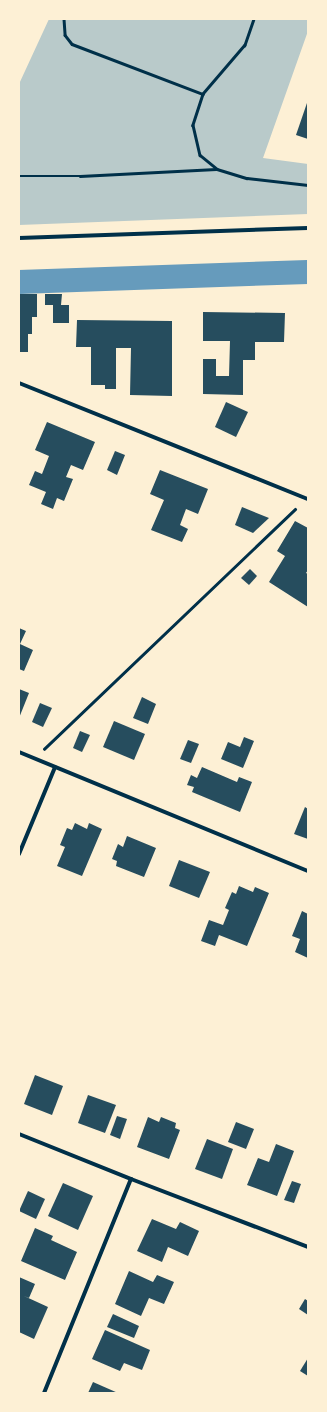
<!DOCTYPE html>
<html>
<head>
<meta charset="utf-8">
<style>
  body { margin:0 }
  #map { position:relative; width:327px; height:1412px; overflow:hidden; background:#fdf0d5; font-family:Inter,sans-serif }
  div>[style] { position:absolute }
  .green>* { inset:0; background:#b9caca }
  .canal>* { height:24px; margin:-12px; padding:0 12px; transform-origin:12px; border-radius:12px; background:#669bbc }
  .building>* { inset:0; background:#264d5e }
  .path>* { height:2.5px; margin:-1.25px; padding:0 1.25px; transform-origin:1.25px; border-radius:1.25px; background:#003049 }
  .minor>* { height:4px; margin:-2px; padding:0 2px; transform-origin:2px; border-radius:2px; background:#003049 }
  span { translate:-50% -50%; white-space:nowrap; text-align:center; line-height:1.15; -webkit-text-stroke:4px #fdf0d5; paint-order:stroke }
  .frame { position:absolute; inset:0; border:20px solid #fdf0d5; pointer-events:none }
</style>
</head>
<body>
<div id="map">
  <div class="green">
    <div style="clip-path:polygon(49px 19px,308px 19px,308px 31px,263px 158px,308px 164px,308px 214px,19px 225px,19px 84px)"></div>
  </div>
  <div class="canal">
    <div style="left:19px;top:282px;width:289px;rotate:-2deg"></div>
  </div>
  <div class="building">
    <div style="clip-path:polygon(308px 100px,308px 139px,296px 135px)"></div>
    <div style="clip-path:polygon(19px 294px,37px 294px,37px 317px,32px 317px,32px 334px,28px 334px,28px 352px,19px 352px)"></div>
    <div style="clip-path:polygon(45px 294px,62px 294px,61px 305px,69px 305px,69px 323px,53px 323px,53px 305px,45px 305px)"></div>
    <div style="clip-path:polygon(203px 312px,285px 313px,284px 342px,255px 342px,255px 360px,243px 360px,243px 395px,203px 394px,203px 359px,216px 359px,216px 376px,229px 376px,230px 341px,203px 341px)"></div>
    <div style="clip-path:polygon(77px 320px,172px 321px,172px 396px,130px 395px,131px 348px,116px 348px,116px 389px,105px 389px,105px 385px,91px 385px,91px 347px,76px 347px)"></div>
    <div style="clip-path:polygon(226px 402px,248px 412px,236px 437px,215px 427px)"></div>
    <div style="clip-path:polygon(47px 422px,95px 442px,83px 470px,71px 465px,66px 477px,73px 479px,64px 501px,57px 498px,53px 509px,41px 504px,46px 492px,29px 485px,35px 471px,42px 474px,49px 456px,35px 450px)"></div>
    <div style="clip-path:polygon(115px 451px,125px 455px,117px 475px,107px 470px)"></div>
    <div style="clip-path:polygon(160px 470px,208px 489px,198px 514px,186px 509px,180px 525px,188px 529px,182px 542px,151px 530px,164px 500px,150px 494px)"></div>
    <div style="clip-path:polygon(242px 507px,269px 518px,253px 533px,235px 525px)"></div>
    <div style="clip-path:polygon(295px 521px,308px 528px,308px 570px,306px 573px,308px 574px,308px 607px,269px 582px,285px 556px,277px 551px)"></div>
    <div style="clip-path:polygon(250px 569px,257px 576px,249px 585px,241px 578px)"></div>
    <div style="clip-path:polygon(19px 628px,26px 631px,20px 644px,33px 650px,24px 671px,19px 669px)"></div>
    <div style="clip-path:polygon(19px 689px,29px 693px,19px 718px)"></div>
    <div style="clip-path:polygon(142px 697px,156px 704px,148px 724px,133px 718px)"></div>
    <div style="clip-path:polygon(40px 703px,52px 708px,43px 727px,32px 722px)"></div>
    <div style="clip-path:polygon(114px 721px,145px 734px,134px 760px,103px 747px)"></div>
    <div style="clip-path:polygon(80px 731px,90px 735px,82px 752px,73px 748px)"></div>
    <div style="clip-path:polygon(244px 737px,254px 741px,243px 768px,221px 759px,228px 742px,240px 747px)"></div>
    <div style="clip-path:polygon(188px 740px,199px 744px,191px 763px,180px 759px)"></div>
    <div style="clip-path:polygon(202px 767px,237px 782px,239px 777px,252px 782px,240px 812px,192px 792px,194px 787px,187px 785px,191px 775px,197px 778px)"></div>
    <div style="clip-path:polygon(305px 807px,308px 809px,308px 839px,294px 834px)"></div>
    <div style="clip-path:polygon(75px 823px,87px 829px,89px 823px,102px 829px,82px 876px,57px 866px,65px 847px,60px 845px,67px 828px,72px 830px)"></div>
    <div style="clip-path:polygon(127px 836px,156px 848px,144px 877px,116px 866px,117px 861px,112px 859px,118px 844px,123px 847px)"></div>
    <div style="clip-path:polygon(179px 860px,210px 872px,199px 898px,169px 886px)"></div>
    <div style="clip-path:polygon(239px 886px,253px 892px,255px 887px,269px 893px,247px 946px,219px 935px,215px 946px,201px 941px,209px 920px,223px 925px,229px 910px,225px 908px,232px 892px,236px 894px)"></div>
    <div style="clip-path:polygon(302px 911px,308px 914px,308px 958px,295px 952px,300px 939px,292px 936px)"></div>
    <div style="clip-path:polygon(35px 1075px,63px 1086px,52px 1115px,24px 1104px)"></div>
    <div style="clip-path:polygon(88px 1095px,116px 1105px,105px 1133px,78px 1123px)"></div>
    <div style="clip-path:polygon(117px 1116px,127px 1119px,120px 1139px,110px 1135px)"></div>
    <div style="clip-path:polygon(148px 1117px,159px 1122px,161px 1117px,176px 1123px,175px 1128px,180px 1130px,169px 1159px,137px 1147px)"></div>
    <div style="clip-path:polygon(236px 1122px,254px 1129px,246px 1149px,228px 1142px)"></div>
    <div style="clip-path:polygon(207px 1139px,233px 1149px,222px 1179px,195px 1169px)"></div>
    <div style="clip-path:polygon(276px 1144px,294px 1151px,277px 1196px,247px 1185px,258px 1158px,269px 1162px)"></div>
    <div style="clip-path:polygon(292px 1181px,301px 1184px,294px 1203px,284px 1200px)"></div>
    <div style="clip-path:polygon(63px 1183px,93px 1196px,78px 1230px,48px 1216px)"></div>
    <div style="clip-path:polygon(28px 1191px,45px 1199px,36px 1219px,19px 1211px)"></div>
    <div style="clip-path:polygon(152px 1219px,176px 1229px,180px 1222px,199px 1231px,188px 1256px,168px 1247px,162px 1262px,137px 1251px)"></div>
    <div style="clip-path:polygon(35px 1228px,53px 1236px,51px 1240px,77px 1252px,65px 1280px,21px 1261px)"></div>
    <div style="clip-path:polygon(129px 1271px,153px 1282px,157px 1275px,174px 1282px,164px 1304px,149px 1298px,141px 1316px,115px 1304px)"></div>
    <div style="clip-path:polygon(19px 1277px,35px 1284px,29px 1298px,24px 1296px,48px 1307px,34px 1339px,19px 1332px)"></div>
    <div style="clip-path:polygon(305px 1299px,308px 1301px,308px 1315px,299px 1309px)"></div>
    <div style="clip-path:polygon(113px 1314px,139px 1326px,134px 1338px,107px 1327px)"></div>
    <div style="clip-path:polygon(105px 1330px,150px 1350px,142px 1370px,124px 1363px,120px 1371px,92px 1359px)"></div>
    <div style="clip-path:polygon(308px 1358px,308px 1376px,300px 1371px)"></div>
    <div style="clip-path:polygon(93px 1382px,118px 1393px,88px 1393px)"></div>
  </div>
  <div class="path">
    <div style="left:64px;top:19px;width:16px;rotate:86deg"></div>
    <div style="left:65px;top:35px;width:11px;rotate:52deg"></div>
    <div style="left:72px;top:44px;width:140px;rotate:20.9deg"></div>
    <div style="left:254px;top:19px;width:28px;rotate:109deg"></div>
    <div style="left:245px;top:45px;width:65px;rotate:130.6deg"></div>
    <div style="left:203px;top:94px;width:33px;rotate:108deg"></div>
    <div style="left:193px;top:125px;width:31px;rotate:77deg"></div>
    <div style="left:200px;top:155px;width:22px;rotate:39deg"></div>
    <div style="left:217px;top:169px;width:31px;rotate:17deg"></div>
    <div style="left:247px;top:178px;width:61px;rotate:6.5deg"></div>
    <div style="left:19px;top:176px;width:61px"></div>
    <div style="left:80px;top:176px;width:136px;rotate:-2.9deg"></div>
    <div style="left:44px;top:749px;width:347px;rotate:-43.7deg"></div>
  </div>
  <div class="minor">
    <div style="left:19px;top:238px;width:289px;rotate:-2deg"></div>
    <div style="left:19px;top:383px;width:311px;rotate:21.9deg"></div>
    <div style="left:19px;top:752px;width:313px;rotate:22.4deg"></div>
    <div style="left:19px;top:854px;width:94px;rotate:-67.5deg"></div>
    <div style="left:19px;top:1134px;width:121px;rotate:21.9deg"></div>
    <div style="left:131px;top:1179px;width:190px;rotate:21deg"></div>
    <div style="left:44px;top:1393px;width:231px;rotate:-67.9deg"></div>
  </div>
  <div class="frame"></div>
</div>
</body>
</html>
